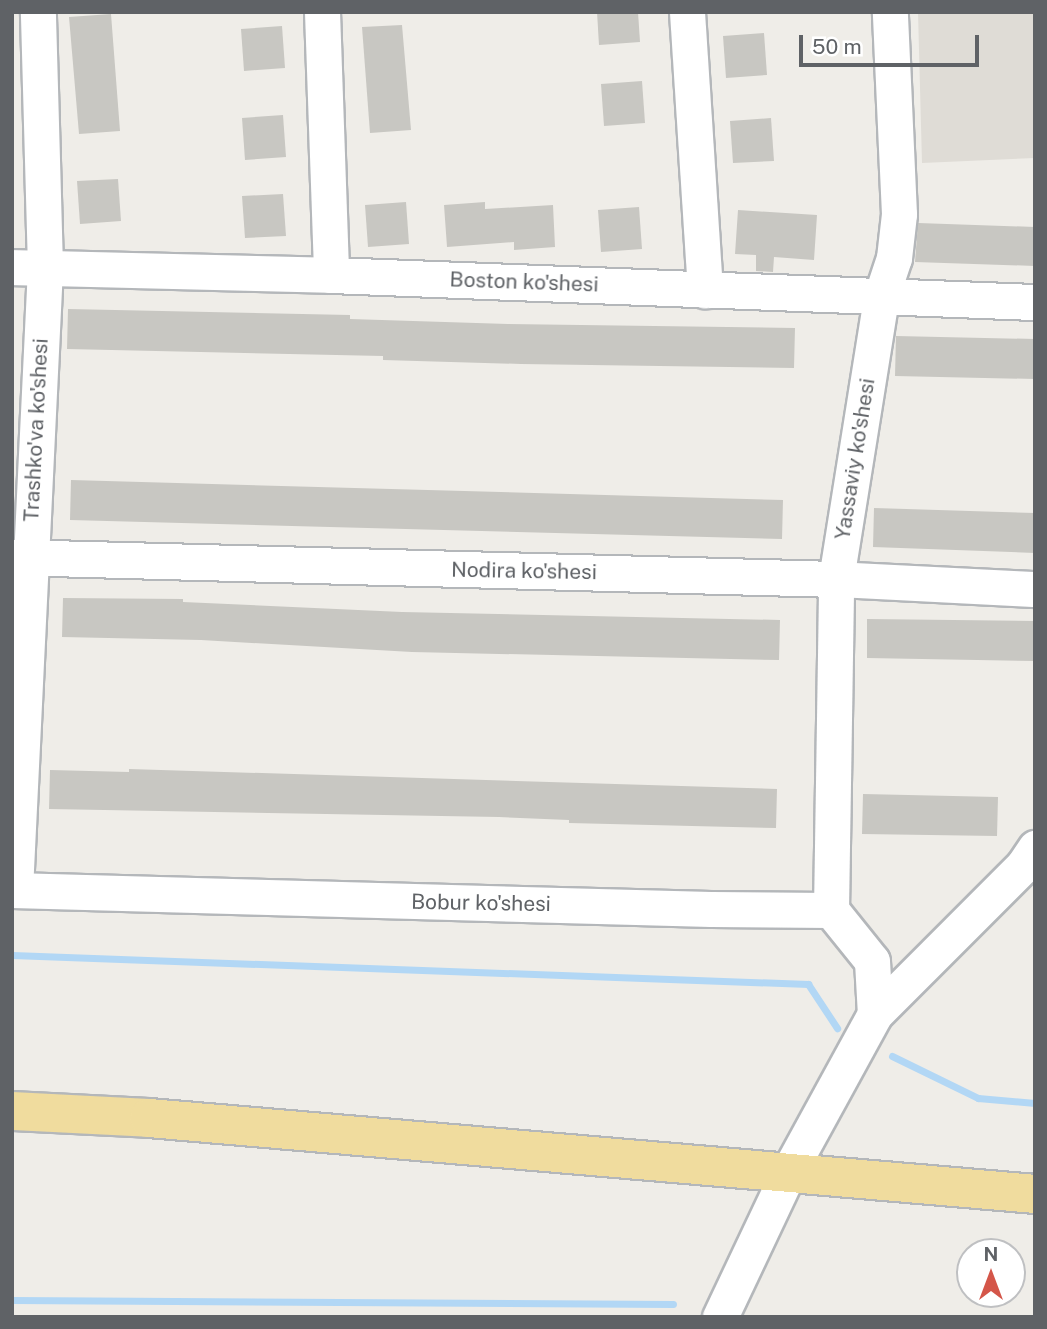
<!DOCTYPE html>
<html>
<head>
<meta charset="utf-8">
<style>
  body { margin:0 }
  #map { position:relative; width:1047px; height:1329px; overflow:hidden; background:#efede8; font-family:"Public Sans",sans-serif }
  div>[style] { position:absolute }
  .education>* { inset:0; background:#dfdcd6 }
  .stream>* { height:7px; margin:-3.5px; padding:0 3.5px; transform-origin:3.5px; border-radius:3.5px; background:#b2d7f5 }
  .building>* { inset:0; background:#c8c7c2 }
  .roads { filter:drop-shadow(2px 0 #b4b7ba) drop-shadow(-2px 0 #b4b7ba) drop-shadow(0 2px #b4b7ba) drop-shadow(0 -2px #b4b7ba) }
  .minor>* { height:35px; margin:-17.5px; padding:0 17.5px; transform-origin:17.5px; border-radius:17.5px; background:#fff }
  .highway>* { height:38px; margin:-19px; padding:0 19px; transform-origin:19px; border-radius:19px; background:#f0dc9e }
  span { translate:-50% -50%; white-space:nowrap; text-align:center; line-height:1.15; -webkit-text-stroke:5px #fff; paint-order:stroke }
  .street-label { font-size:21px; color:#5f6266 }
  .frame { position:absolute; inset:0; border:14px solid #5f6266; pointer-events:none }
  .north { position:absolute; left:956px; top:1238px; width:70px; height:70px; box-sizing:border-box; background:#fff; border:2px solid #bfc0c2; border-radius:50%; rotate:0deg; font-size:19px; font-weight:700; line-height:28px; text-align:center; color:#5f6266 }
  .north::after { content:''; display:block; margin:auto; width:24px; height:32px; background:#d45649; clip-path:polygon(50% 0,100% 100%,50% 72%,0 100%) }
  .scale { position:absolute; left:799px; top:35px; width:180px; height:32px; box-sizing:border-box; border:4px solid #5f6266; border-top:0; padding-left:9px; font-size:21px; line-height:24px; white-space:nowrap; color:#5f6266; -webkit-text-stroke:5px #fff; paint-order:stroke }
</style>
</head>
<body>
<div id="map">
  <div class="education">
    <div style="clip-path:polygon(918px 12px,1035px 12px,1035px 158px,922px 163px)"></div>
  </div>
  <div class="stream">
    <div style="left:12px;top:955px;width:797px;rotate:2.09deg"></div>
    <div style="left:808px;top:984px;width:53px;rotate:56.6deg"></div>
    <div style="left:892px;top:1056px;width:96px;rotate:26deg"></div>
    <div style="left:978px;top:1098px;width:57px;rotate:5deg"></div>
    <div style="left:12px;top:1300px;width:661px;rotate:0.35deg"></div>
  </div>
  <div class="building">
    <div style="clip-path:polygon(597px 12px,638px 12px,640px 42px,599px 45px)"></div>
    <div style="clip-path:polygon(111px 14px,120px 131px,79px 134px,69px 17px)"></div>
    <div style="clip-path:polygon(402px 25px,411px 130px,370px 133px,362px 27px)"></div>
    <div style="clip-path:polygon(282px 26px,285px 68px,244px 71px,241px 29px)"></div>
    <div style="clip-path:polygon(764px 33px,767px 75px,726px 78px,723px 36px)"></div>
    <div style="clip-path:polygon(642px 81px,645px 123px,604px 126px,601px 84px)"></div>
    <div style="clip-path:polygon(283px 115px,286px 157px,245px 160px,242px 118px)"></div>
    <div style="clip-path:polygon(771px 118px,774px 161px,733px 163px,730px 121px)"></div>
    <div style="clip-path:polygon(118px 179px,121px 221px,80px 224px,77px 181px)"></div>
    <div style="clip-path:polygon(283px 194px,286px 236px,245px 238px,242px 196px)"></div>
    <div style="clip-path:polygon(406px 202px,409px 244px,368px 247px,365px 205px)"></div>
    <div style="clip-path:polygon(485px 202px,485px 209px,553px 205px,555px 247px,514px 250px,514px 242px,447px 247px,444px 205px)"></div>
    <div style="clip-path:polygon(639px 207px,642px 249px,601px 252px,598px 210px)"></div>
    <div style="clip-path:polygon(738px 210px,817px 215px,814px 260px,774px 257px,773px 272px,756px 271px,756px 255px,735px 254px)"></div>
    <div style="clip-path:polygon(918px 223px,1035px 227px,1035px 266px,915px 262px)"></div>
    <div style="clip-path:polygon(68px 309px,350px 315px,350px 319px,508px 324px,795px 328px,794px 368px,521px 364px,383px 360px,383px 356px,67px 349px)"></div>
    <div style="clip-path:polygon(896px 336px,1035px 339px,1035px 379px,895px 376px)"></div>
    <div style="clip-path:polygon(71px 480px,783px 500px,782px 539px,70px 520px)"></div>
    <div style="clip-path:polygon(874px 508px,1035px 513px,1035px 553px,873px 547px)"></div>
    <div style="clip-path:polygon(63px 598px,183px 599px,183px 602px,402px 612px,780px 620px,779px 660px,412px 652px,201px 640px,62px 637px)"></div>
    <div style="clip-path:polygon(867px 619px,1035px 621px,1035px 661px,867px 658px)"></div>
    <div style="clip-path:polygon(129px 769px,777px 789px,776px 828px,569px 823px,569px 820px,499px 817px,49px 809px,50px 770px,129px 772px)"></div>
    <div style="clip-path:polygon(863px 794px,998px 797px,997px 836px,862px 834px)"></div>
  </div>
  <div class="roads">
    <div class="minor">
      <div style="left:322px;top:12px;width:263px;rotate:88deg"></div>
      <div style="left:687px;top:12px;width:279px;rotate:86.3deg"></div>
      <div style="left:12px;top:267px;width:319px;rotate:1.4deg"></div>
      <div style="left:331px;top:275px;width:705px;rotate:2.2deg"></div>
      <div style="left:12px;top:557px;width:824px;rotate:1.53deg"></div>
      <div style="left:836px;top:579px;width:199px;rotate:2.9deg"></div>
      <div style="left:12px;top:890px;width:699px;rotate:1.56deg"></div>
      <div style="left:711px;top:909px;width:120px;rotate:0.5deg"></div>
      <div style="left:831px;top:910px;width:65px;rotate:51.2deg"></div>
      <div style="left:872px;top:961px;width:53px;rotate:86.8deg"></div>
      <div style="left:15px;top:890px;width:624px;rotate:-87.24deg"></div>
      <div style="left:45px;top:267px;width:255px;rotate:-91.6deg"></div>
      <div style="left:831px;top:910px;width:331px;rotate:-89.1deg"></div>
      <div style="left:836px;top:579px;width:286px;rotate:-80.9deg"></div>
      <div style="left:881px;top:297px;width:41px;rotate:-71.6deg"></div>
      <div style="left:894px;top:258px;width:44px;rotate:-83.5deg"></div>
      <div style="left:899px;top:214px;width:202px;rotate:-92.6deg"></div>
      <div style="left:720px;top:1317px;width:161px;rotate:-64.7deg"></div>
      <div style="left:789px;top:1171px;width:179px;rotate:-61.3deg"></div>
      <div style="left:875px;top:1014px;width:209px;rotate:-45deg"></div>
      <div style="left:1023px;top:866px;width:22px;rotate:-56deg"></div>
    </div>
    <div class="highway">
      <div style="left:12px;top:1111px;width:137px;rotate:2.9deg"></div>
      <div style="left:149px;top:1118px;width:889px;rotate:4.9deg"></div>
    </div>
  </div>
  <div class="street-label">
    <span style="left:524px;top:282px;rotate:2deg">Boston ko'shesi</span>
    <span style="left:36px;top:430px;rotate:-87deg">Trashko'va ko'shesi</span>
    <span style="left:855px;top:459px;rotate:-81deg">Yassaviy ko'shesi</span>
    <span style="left:524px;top:571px;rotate:1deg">Nodira ko'shesi</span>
    <span style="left:481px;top:903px;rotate:1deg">Bobur ko'shesi</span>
  </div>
  <div class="frame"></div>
  <div class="north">N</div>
  <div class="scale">50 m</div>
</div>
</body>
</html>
